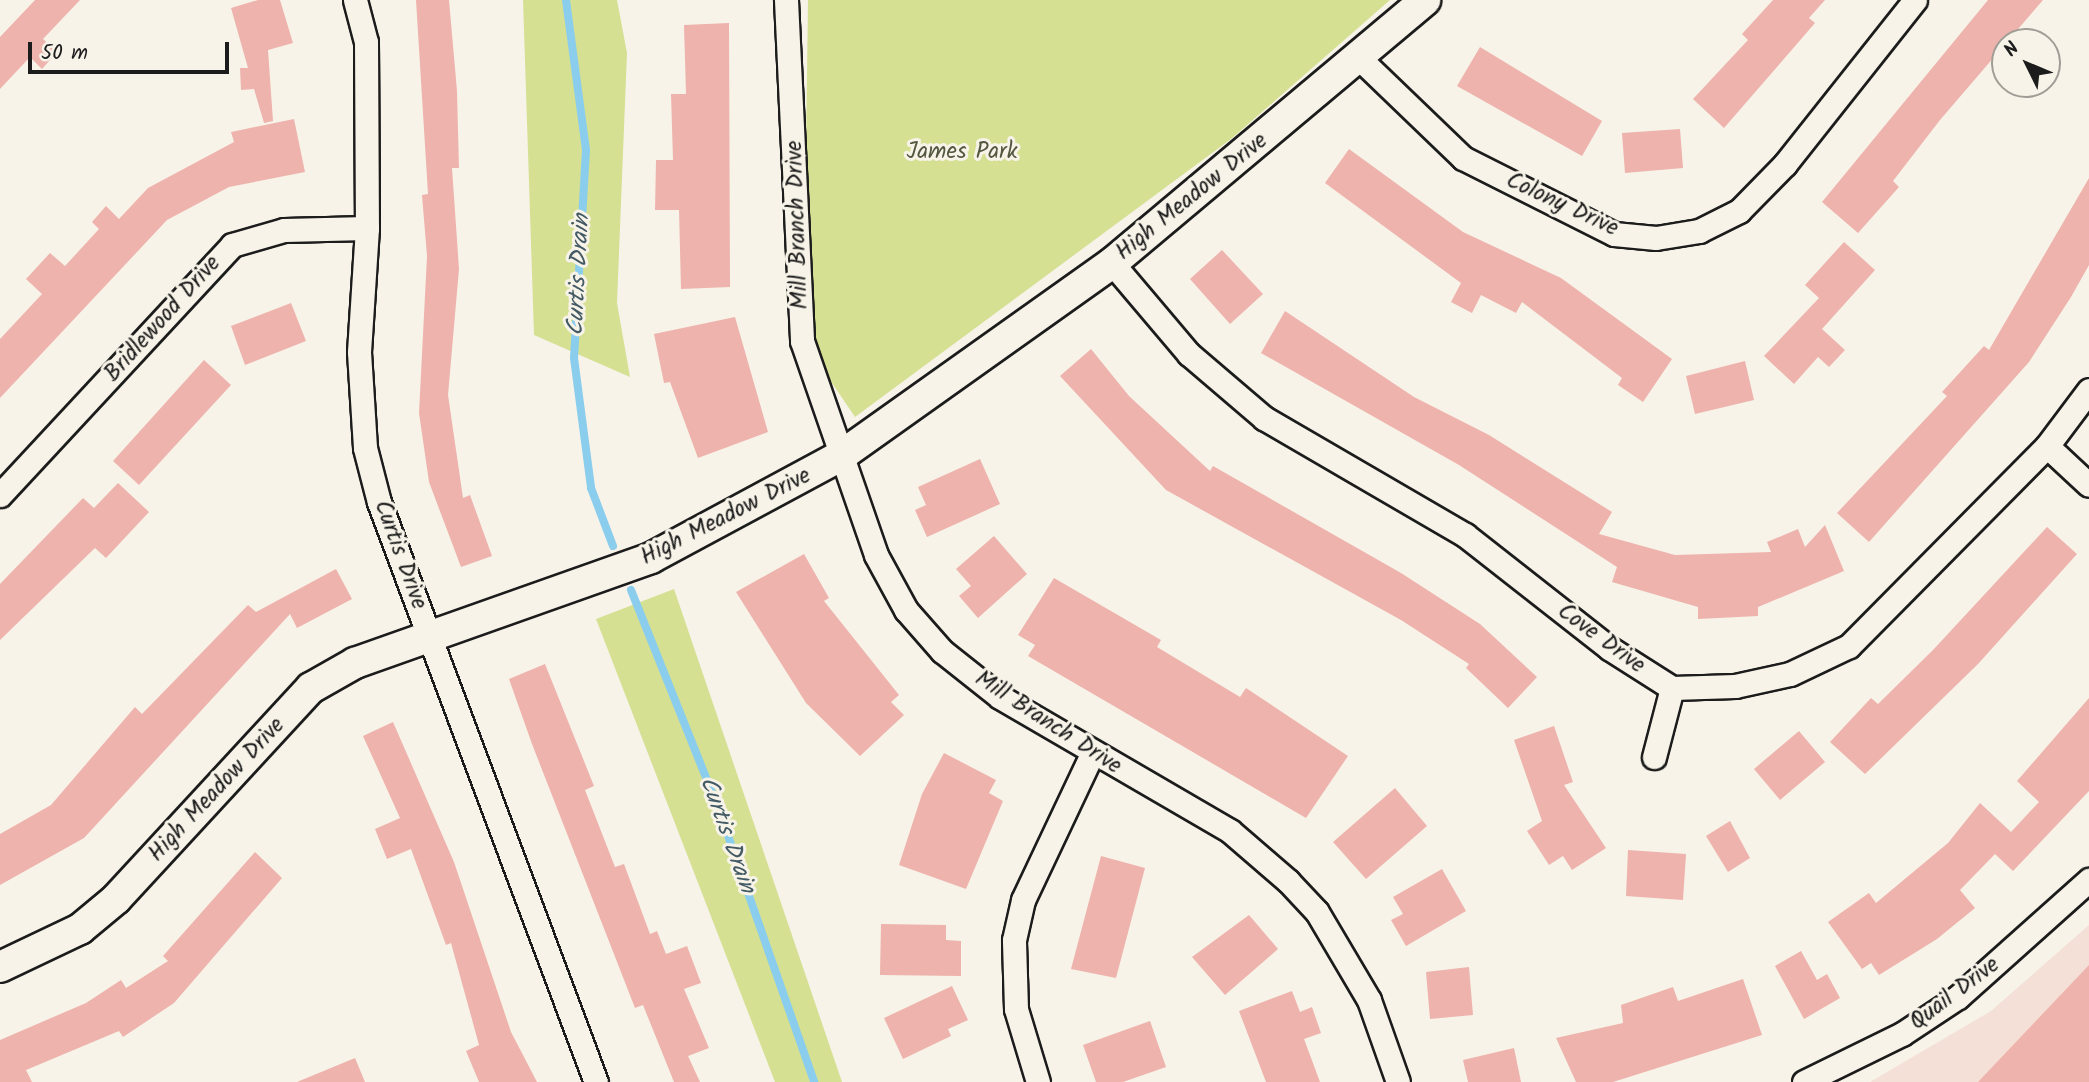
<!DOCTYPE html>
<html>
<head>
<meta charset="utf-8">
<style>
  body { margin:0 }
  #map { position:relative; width:2089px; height:1082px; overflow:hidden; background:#f7f3e8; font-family:Kalam,sans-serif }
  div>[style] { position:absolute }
  .built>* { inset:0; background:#f4e0d6 }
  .green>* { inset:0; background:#d5e093 }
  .stream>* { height:8px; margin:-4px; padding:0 4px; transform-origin:4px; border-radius:4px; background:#8bcded }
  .building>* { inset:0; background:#eeb3ac }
  .roads { filter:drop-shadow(2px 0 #1c1c1c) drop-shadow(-2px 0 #1c1c1c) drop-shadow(0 2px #1c1c1c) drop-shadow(0 -2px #1c1c1c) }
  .minor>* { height:23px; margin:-11.5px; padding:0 11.5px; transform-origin:11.5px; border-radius:11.5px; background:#f7f3e8 }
  .tertiary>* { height:30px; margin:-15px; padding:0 15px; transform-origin:15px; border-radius:15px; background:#f7f3e8 }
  span { translate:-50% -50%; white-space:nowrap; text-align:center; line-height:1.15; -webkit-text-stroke:6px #f7f3e8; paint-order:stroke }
  .park-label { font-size:23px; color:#545740 }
  .street-label { font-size:23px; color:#1c1c1c }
  .water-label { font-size:24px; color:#435a65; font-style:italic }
  .north { position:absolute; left:1991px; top:28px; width:70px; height:70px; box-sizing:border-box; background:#f7f3e8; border:2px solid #9f9d96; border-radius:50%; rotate:313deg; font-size:19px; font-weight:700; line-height:28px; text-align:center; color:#1c1c1c }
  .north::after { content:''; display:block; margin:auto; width:24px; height:32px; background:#1c1c1c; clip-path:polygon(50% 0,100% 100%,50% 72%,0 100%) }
  .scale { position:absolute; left:28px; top:42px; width:201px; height:32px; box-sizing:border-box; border:4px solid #1c1c1c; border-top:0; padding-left:9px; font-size:21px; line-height:24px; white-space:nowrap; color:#1c1c1c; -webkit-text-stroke:5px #f7f3e8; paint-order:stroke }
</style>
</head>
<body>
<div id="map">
  <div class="built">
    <div style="clip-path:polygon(2089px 925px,2089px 1082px,1870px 1082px,1991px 1011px)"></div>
  </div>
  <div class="green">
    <div style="clip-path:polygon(523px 0,617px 0,627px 53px,617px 303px,630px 377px,534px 335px)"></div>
    <div style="clip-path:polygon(808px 0,1390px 0,1231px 139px,855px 417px,822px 368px,811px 315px,805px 227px)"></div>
    <div style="clip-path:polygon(674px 589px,842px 1082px,775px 1082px,596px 619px)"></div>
  </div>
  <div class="stream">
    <div style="left:566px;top:0;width:151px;rotate:82.4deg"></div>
    <div style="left:586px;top:150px;width:208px;rotate:93.3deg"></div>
    <div style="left:574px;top:358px;width:131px;rotate:82.5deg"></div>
    <div style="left:591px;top:488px;width:62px;rotate:69.2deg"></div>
    <div style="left:631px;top:590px;width:237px;rotate:68.2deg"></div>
    <div style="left:719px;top:810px;width:288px;rotate:70.7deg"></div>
  </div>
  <div class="building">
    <div style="clip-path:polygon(35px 0,80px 0,43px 39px,57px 52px,42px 69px,30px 57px,0 89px,0 37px)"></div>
    <div style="clip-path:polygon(258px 0,280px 0,293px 43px,268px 50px,273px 121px,264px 123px,254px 89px,241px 90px,240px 68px,248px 68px,231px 8px)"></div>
    <div style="clip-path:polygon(416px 0,449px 0,457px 91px,459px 168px,452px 168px,459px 269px,448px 395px,463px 498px,470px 495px,492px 556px,461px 567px,429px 482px,419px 413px,427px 256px,422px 195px,428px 194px)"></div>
    <div style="clip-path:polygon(1773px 0,1825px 0,1809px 18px,1815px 23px,1724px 128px,1693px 99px,1748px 40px,1742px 34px)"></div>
    <div style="clip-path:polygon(1988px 0,2043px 0,1940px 120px,1893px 181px,1899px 187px,1858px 233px,1822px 202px)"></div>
    <div style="clip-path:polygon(729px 23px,730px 287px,681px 289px,679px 210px,655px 210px,656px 160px,673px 160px,671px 94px,686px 94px,684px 25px)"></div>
    <div style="clip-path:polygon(1480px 47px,1602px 121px,1582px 156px,1457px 86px)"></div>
    <div style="clip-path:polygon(294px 119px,305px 172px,229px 187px,167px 220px,0 398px,0 339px,42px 294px,26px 279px,50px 253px,65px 266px,99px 229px,92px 222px,106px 206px,119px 219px,148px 188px,234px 142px,231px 132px)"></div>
    <div style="clip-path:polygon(1680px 129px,1683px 168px,1625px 173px,1622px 133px)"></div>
    <div style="clip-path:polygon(1349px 149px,1463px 232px,1561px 278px,1672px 359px,1643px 402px,1618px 385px,1622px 378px,1522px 302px,1516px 313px,1481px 295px,1472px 313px,1451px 302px,1461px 283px,1325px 183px)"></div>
    <div style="clip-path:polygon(2089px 178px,2089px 265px,2071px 297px,2029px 362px,1869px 542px,1837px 513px,1947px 396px,1942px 392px,1984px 346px,1989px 350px)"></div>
    <div style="clip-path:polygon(1844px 242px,1875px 270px,1822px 329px,1845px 350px,1829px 367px,1818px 357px,1794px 384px,1764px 356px,1819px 298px,1805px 285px)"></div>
    <div style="clip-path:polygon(1222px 250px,1263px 294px,1230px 324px,1190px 279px)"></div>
    <div style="clip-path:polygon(291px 303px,306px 341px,245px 365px,231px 326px)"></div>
    <div style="clip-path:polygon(1285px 311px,1414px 397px,1489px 435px,1612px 512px,1599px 534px,1675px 555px,1771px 552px,1767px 542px,1798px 529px,1805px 547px,1825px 525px,1844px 571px,1758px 607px,1758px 616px,1698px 619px,1698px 607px,1612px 582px,1617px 567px,1459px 465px,1261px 353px)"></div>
    <div style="clip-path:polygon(735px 317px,768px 432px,698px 458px,670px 382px,664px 383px,654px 334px)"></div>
    <div style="clip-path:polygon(1091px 349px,1129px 396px,1210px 471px,1213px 466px,1401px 573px,1480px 624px,1537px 677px,1508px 708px,1466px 668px,1469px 664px,1401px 620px,1166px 490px,1060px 376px)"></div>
    <div style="clip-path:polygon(204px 360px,231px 385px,139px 485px,113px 461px)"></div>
    <div style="clip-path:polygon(1745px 361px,1754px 400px,1695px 414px,1686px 376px)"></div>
    <div style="clip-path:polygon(980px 459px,1000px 504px,927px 537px,915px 510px,926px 505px,918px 487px)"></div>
    <div style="clip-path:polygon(118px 483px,149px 512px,106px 558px,95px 548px,0 640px,0 584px,83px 498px,94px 508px)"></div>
    <div style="clip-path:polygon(2047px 527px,2077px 554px,1978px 664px,1865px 774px,1830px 742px,1871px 698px,1878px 704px,1933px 650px)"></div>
    <div style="clip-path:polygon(994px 536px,1027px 574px,978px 618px,959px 596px,971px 586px,956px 569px)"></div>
    <div style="clip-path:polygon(804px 554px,829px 598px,824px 601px,899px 695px,891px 702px,904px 715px,860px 756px,806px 703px,736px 592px)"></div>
    <div style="clip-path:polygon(336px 569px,352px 599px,297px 628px,290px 614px,84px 838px,0 885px,0 834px,51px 805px,135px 707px,142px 714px,248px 605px,256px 612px)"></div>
    <div style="clip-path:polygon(1054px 578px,1161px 640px,1157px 647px,1240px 697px,1246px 688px,1348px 756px,1306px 818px,1028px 656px,1035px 645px,1018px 635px)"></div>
    <div style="clip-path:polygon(545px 664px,594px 786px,585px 790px,615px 867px,624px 864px,650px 934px,657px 931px,666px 954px,687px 946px,701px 983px,684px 989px,709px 1048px,688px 1056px,700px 1082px,674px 1082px,643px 1005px,635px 1008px,532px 744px,509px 679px)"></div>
    <div style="clip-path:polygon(2089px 698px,2089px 791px,2013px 871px,1995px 854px,1960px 890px,1975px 908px,1937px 939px,1879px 975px,1871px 963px,1862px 969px,1828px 922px,1869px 893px,1876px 903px,1948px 843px,1980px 803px,2011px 832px,2039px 802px,2017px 781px)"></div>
    <div style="clip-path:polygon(393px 722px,454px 862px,511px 1032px,537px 1082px,479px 1082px,466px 1051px,479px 1045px,451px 943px,446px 945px,411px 849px,387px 859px,375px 829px,400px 818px,363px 736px)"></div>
    <div style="clip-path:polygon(1554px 726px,1573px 782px,1564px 785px,1606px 848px,1572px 870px,1563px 856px,1549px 865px,1527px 831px,1542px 821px,1514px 740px)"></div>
    <div style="clip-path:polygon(1799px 731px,1825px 762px,1780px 800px,1754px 769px)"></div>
    <div style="clip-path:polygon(944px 753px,996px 780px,989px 793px,1003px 801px,966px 889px,899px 865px,922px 794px)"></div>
    <div style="clip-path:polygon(1395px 788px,1427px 826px,1366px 879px,1333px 842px)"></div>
    <div style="clip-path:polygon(1730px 821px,1750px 858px,1728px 872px,1706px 836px)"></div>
    <div style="clip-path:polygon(1628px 850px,1686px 854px,1683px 900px,1626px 896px)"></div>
    <div style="clip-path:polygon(255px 852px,282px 878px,174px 1003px,123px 1037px,119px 1031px,26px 1070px,32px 1082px,0 1082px,0 1040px,86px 1003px,121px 980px,126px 988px,168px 961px,163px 956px)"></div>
    <div style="clip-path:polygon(1101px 856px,1145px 868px,1116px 978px,1071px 969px)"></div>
    <div style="clip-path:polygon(1442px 869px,1466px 911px,1406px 946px,1391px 920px,1403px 914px,1393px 897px)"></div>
    <div style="clip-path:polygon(1249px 915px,1278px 949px,1225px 995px,1192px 957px)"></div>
    <div style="clip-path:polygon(881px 924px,946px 925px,946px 940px,961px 941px,961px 976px,880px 975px)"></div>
    <div style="clip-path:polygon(1801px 951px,1817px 980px,1827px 974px,1840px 998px,1804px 1019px,1775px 966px)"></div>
    <div style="clip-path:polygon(2089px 965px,2089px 1082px,1978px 1082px)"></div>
    <div style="clip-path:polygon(1469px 967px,1473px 1015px,1430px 1019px,1426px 972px)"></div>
    <div style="clip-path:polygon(1743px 979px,1762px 1035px,1613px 1082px,1576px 1082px,1556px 1038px,1623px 1023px,1621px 1005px,1673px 987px,1678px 1001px)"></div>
    <div style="clip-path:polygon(952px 986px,968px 1020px,948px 1029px,951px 1036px,903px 1059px,884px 1018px)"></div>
    <div style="clip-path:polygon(1292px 991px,1300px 1012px,1312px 1007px,1321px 1033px,1304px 1039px,1320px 1082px,1266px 1082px,1239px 1011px)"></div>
    <div style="clip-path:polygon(1150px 1021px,1166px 1067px,1123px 1082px,1096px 1082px,1083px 1045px)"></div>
    <div style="clip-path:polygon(1514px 1048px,1521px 1082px,1468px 1082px,1463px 1060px)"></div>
    <div style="clip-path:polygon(355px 1058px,365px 1082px,297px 1082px)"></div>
  </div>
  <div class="roads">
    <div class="minor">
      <div style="left:355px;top:0;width:43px;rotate:75.3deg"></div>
      <div style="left:366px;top:42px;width:186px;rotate:89.7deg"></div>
      <div style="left:367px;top:228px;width:124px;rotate:93.7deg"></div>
      <div style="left:359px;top:352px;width:96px;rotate:86.4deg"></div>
      <div style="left:365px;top:448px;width:56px;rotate:75.5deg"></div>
      <div style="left:379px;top:502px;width:619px;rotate:69.49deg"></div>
      <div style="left:786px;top:0;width:341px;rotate:87.3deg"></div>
      <div style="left:802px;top:341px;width:226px;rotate:70.9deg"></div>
      <div style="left:876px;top:555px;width:63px;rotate:61.4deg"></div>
      <div style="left:906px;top:610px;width:55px;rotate:48.7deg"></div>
      <div style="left:942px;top:651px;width:74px;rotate:38.4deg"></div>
      <div style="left:1000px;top:697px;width:266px;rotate:30.2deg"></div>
      <div style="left:1230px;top:831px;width:77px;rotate:40.8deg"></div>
      <div style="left:1288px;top:881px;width:42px;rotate:46.9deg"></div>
      <div style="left:1317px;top:912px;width:102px;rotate:59.4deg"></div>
      <div style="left:1369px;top:1000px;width:87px;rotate:70.5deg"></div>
      <div style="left:1359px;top:58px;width:144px;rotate:43.9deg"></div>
      <div style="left:1463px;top:158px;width:169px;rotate:26.7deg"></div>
      <div style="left:1614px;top:234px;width:42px;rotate:5.4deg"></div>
      <div style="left:1656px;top:238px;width:44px;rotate:-9.2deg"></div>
      <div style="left:1699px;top:231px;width:45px;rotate:-26.6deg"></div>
      <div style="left:1739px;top:211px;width:66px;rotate:-45.6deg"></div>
      <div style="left:1785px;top:164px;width:209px;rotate:-51.6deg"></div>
      <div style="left:1112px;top:263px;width:119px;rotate:49.8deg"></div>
      <div style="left:1189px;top:354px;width:99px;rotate:40.5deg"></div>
      <div style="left:1264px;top:418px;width:233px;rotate:30.2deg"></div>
      <div style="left:1465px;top:535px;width:183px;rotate:38.1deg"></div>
      <div style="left:1609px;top:648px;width:75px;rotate:32.4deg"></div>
      <div style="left:1672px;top:688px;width:63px;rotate:-1.8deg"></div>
      <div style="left:1735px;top:686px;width:56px;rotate:-12.3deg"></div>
      <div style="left:1790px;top:674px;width:65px;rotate:-25.4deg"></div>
      <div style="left:1849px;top:646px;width:281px;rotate:-45.3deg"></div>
      <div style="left:2047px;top:446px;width:70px;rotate:-53.1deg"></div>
      <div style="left:2047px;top:446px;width:57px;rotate:42.9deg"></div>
      <div style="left:0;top:495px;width:341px;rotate:-47.1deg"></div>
      <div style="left:232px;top:245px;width:54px;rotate:-16.1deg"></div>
      <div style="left:284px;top:230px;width:83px;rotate:-1.4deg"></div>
      <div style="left:1654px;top:757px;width:71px;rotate:-75.4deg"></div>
      <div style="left:1038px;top:1082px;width:76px;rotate:-106.8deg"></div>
      <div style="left:1016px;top:1009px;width:69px;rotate:-91.7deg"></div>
      <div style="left:1014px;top:940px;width:41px;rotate:-77.3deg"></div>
      <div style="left:1023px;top:900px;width:161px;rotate:-64.7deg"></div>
      <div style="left:1804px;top:1082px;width:109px;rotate:-26.1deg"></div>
      <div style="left:1902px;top:1034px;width:67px;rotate:-33.5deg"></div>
      <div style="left:1958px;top:997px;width:176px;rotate:-41.8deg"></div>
    </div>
    <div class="tertiary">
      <div style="left:0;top:967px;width:89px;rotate:-25.4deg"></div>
      <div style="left:80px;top:929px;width:47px;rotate:-39.8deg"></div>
      <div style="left:116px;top:899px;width:287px;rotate:-47.3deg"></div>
      <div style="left:311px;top:688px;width:51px;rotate:-29.6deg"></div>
      <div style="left:355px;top:663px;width:314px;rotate:-19.5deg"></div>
      <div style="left:651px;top:558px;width:217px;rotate:-28.3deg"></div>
      <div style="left:842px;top:455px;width:331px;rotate:-35.4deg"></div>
      <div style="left:1112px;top:263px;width:409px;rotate:-40deg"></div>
    </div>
  </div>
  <div class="park-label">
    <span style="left:962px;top:152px">James Park</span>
  </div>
  <div class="street-label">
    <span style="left:1192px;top:197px;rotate:-39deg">High Meadow Drive</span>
    <span style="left:1562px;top:205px;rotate:25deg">Colony Drive</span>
    <span style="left:798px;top:225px;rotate:-92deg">Mill Branch Drive</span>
    <span style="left:163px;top:319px;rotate:-48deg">Bridlewood Drive</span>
    <span style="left:726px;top:517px;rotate:-27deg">High Meadow Drive</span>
    <span style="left:400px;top:555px;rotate:70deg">Curtis Drive</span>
    <span style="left:1601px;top:639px;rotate:36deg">Cove Drive</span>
    <span style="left:1048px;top:723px;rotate:33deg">Mill Branch Drive</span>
    <span style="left:217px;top:790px;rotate:-47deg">High Meadow Drive</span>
    <span style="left:1955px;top:994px;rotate:-37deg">Quail Drive</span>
  </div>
  <div class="water-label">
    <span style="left:579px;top:275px;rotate:-87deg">Curtis Drain</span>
    <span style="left:727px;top:835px;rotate:70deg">Curtis Drain</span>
  </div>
  <div class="north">N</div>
  <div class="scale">50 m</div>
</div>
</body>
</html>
